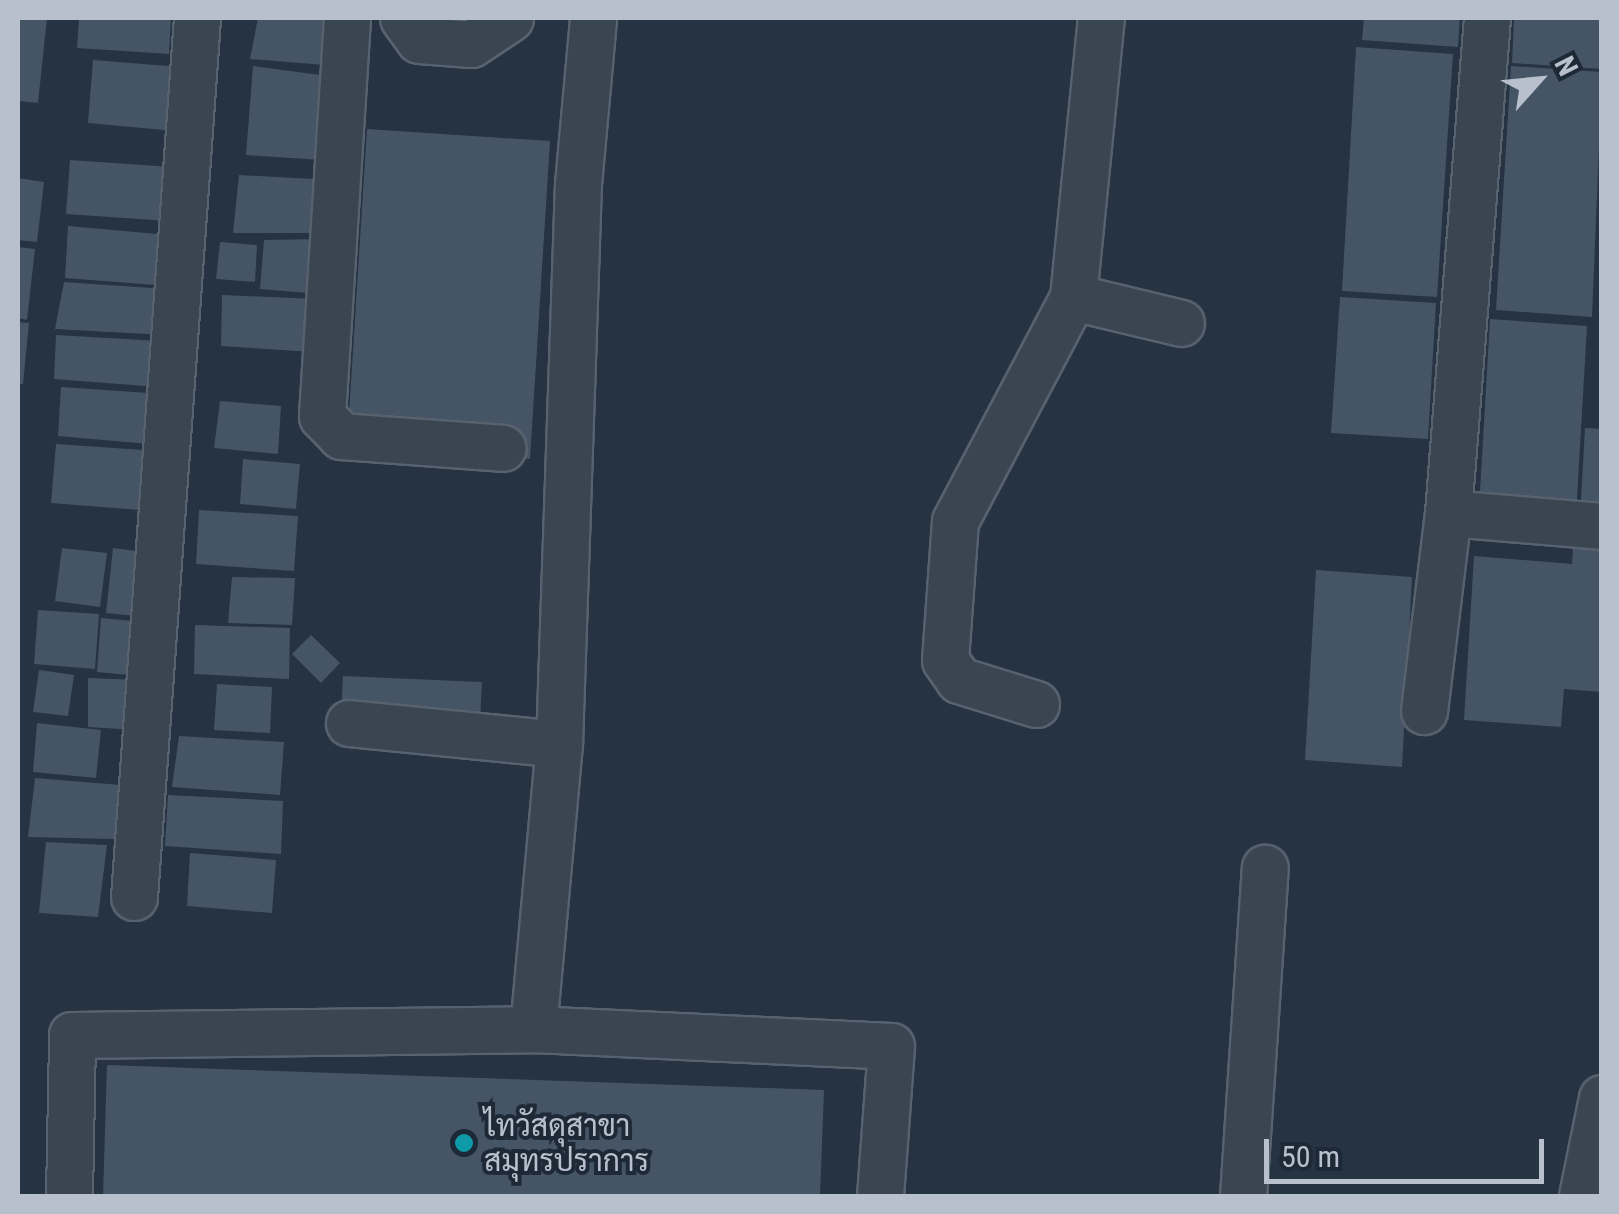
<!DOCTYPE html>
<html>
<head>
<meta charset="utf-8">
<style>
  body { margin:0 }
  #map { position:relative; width:1619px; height:1214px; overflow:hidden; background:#253342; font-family:"Roboto Condensed",Sarabun,sans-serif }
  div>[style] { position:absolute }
  .building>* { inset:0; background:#465566 }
  .roads { filter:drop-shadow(2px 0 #58626f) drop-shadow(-2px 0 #58626f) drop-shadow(0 2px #58626f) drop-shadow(0 -2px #58626f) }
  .minor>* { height:45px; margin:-22.5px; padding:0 22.5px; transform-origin:22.5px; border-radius:22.5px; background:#3a4552 }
  .dots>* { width:28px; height:28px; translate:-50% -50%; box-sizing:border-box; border:5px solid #1e2937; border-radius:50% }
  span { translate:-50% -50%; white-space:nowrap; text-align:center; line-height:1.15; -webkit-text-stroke:8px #1e2937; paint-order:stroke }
  .poi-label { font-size:30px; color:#b7c0cc }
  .left { translate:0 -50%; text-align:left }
  .frame { position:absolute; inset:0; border:20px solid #b7c0cc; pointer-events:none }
  .north { position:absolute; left:1489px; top:30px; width:100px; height:100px; -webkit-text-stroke:8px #1e2937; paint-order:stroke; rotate:63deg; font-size:28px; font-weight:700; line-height:40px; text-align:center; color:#b7c0cc }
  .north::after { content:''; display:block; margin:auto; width:35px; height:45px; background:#b7c0cc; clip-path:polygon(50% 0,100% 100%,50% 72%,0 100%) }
  .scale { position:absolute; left:1264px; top:1139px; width:280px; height:45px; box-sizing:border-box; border:5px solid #b7c0cc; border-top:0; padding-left:12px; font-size:30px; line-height:35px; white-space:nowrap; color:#b7c0cc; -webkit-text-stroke:8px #1e2937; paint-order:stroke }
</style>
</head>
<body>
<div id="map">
  <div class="building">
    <div style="clip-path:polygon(18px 18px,47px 18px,38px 103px,18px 101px)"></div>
    <div style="clip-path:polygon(79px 18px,171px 18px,169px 54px,77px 48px)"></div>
    <div style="clip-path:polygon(258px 18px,340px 18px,337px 66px,250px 59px)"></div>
    <div style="clip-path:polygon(1364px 18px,1460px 18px,1458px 47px,1362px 40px)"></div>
    <div style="clip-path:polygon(1514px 18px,1602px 18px,1602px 69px,1512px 63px)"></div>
    <div style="clip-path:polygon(1356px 47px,1453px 54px,1437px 297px,1342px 291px)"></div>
    <div style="clip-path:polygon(93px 60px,180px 67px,175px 131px,88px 123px)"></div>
    <div style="clip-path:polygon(253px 66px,328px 76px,321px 160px,246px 155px)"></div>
    <div style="clip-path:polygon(1511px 66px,1602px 72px,1592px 317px,1496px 310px)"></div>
    <div style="clip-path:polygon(367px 129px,550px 141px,530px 459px,347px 446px)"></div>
    <div style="clip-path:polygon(70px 160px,172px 167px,168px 221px,66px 214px)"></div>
    <div style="clip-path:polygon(239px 175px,333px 180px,328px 233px,233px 233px)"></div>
    <div style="clip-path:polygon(18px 178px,44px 182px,37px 242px,18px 240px)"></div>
    <div style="clip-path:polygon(68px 226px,169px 235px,168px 286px,65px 278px)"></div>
    <div style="clip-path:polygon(324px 239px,320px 294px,260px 289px,264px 240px)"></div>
    <div style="clip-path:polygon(220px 242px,257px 245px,255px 282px,216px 279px)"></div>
    <div style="clip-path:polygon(18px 247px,35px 249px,27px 320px,18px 318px)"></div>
    <div style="clip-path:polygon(64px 282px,166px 289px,165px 335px,55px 329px)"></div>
    <div style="clip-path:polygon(222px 295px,316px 299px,313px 352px,221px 346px)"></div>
    <div style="clip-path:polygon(1340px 297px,1436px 303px,1428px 439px,1331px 433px)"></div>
    <div style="clip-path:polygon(1490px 319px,1587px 326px,1576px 516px,1479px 509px)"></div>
    <div style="clip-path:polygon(18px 322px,29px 323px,23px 384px,18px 384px)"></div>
    <div style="clip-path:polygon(56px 335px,160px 341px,158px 387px,54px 379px)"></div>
    <div style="clip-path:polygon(61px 387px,164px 394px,160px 445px,58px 436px)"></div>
    <div style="clip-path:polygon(220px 401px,281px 406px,278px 454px,214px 448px)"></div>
    <div style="clip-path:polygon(1585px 428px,1602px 429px,1602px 518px,1580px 517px)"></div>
    <div style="clip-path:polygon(56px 444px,158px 451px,153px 511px,51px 503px)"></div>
    <div style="clip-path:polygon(243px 459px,300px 464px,296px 509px,240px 504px)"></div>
    <div style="clip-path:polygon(199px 510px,298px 516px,294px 571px,196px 564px)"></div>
    <div style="clip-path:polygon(62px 548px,107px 553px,100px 607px,55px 601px)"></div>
    <div style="clip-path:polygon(113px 548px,153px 553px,147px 617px,106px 613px)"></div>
    <div style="clip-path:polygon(1573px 548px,1602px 550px,1602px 692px,1564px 689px,1561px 727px,1464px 720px,1474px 556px,1572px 564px)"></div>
    <div style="clip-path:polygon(1316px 570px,1412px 577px,1402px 767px,1305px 760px)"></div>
    <div style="clip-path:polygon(232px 577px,295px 578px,292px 625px,228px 623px)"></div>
    <div style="clip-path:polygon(38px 610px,99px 614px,95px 669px,34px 664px)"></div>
    <div style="clip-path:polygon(101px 618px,144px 622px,139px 676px,97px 672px)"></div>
    <div style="clip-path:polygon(195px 625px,290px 628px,289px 679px,194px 674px)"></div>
    <div style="clip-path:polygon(311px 635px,340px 663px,321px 683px,292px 654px)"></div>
    <div style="clip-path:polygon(39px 670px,74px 675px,68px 716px,33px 712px)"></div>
    <div style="clip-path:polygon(343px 676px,482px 682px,480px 720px,341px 715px)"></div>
    <div style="clip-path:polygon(88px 678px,139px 680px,137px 730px,88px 727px)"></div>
    <div style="clip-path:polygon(217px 684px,272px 687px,270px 733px,214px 730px)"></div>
    <div style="clip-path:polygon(37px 723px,101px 730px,96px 778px,33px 772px)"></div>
    <div style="clip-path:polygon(179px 736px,284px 742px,280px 795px,172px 787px)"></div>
    <div style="clip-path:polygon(35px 778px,121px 785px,114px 839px,28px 837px)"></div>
    <div style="clip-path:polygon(168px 795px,283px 801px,281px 854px,165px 846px)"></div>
    <div style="clip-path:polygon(46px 842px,107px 845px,98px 917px,39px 913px)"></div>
    <div style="clip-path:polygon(190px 853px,276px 860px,272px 913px,187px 906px)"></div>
    <div style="clip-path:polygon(107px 1065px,824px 1090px,820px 1196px,103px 1196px)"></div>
  </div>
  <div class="roads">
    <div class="minor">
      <div style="left:347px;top:18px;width:399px;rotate:93.6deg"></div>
      <div style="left:322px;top:416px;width:28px;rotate:46deg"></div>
      <div style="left:341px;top:436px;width:162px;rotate:4.2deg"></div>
      <div style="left:403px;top:18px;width:27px;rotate:54deg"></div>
      <div style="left:419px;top:40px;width:52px;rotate:4.4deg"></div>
      <div style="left:471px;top:44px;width:47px;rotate:-33.7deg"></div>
      <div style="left:1073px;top:297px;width:280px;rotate:-84.3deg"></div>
      <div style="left:1448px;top:513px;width:155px;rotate:4.8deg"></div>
      <div style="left:1036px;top:704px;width:81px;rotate:-162.7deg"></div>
      <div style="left:959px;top:680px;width:24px;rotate:-125deg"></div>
      <div style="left:945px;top:660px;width:139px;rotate:-85.9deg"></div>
      <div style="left:955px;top:521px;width:253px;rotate:-62.2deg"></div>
      <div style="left:1073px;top:297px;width:111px;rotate:13.5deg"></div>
      <div style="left:1424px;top:711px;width:199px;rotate:-83.1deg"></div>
      <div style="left:1448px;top:513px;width:497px;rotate:-85.5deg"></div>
      <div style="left:349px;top:723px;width:211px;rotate:5.7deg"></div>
      <div style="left:134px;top:897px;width:881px;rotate:-85.9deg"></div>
      <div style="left:533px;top:1029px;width:286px;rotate:-84.8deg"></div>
      <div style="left:559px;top:744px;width:560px;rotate:-88.06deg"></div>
      <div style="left:578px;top:184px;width:167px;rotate:-84.8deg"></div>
      <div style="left:69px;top:1196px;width:161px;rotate:-88.9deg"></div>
      <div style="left:72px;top:1035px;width:461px;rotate:-0.7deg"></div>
      <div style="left:533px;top:1029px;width:358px;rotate:2.7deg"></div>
      <div style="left:891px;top:1046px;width:150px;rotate:94.2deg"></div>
      <div style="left:1243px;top:1196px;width:329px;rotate:-86.2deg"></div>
      <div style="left:1582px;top:1196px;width:100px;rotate:-78.5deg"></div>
    </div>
  </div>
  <div class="dots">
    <div style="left:464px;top:1143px;background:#0f9aa8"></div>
  </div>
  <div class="poi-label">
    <span class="left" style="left:484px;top:1143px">ไทวัสดุสาขา<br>สมุทรปราการ</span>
  </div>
  <div class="frame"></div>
  <div class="north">N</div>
  <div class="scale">50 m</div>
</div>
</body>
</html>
